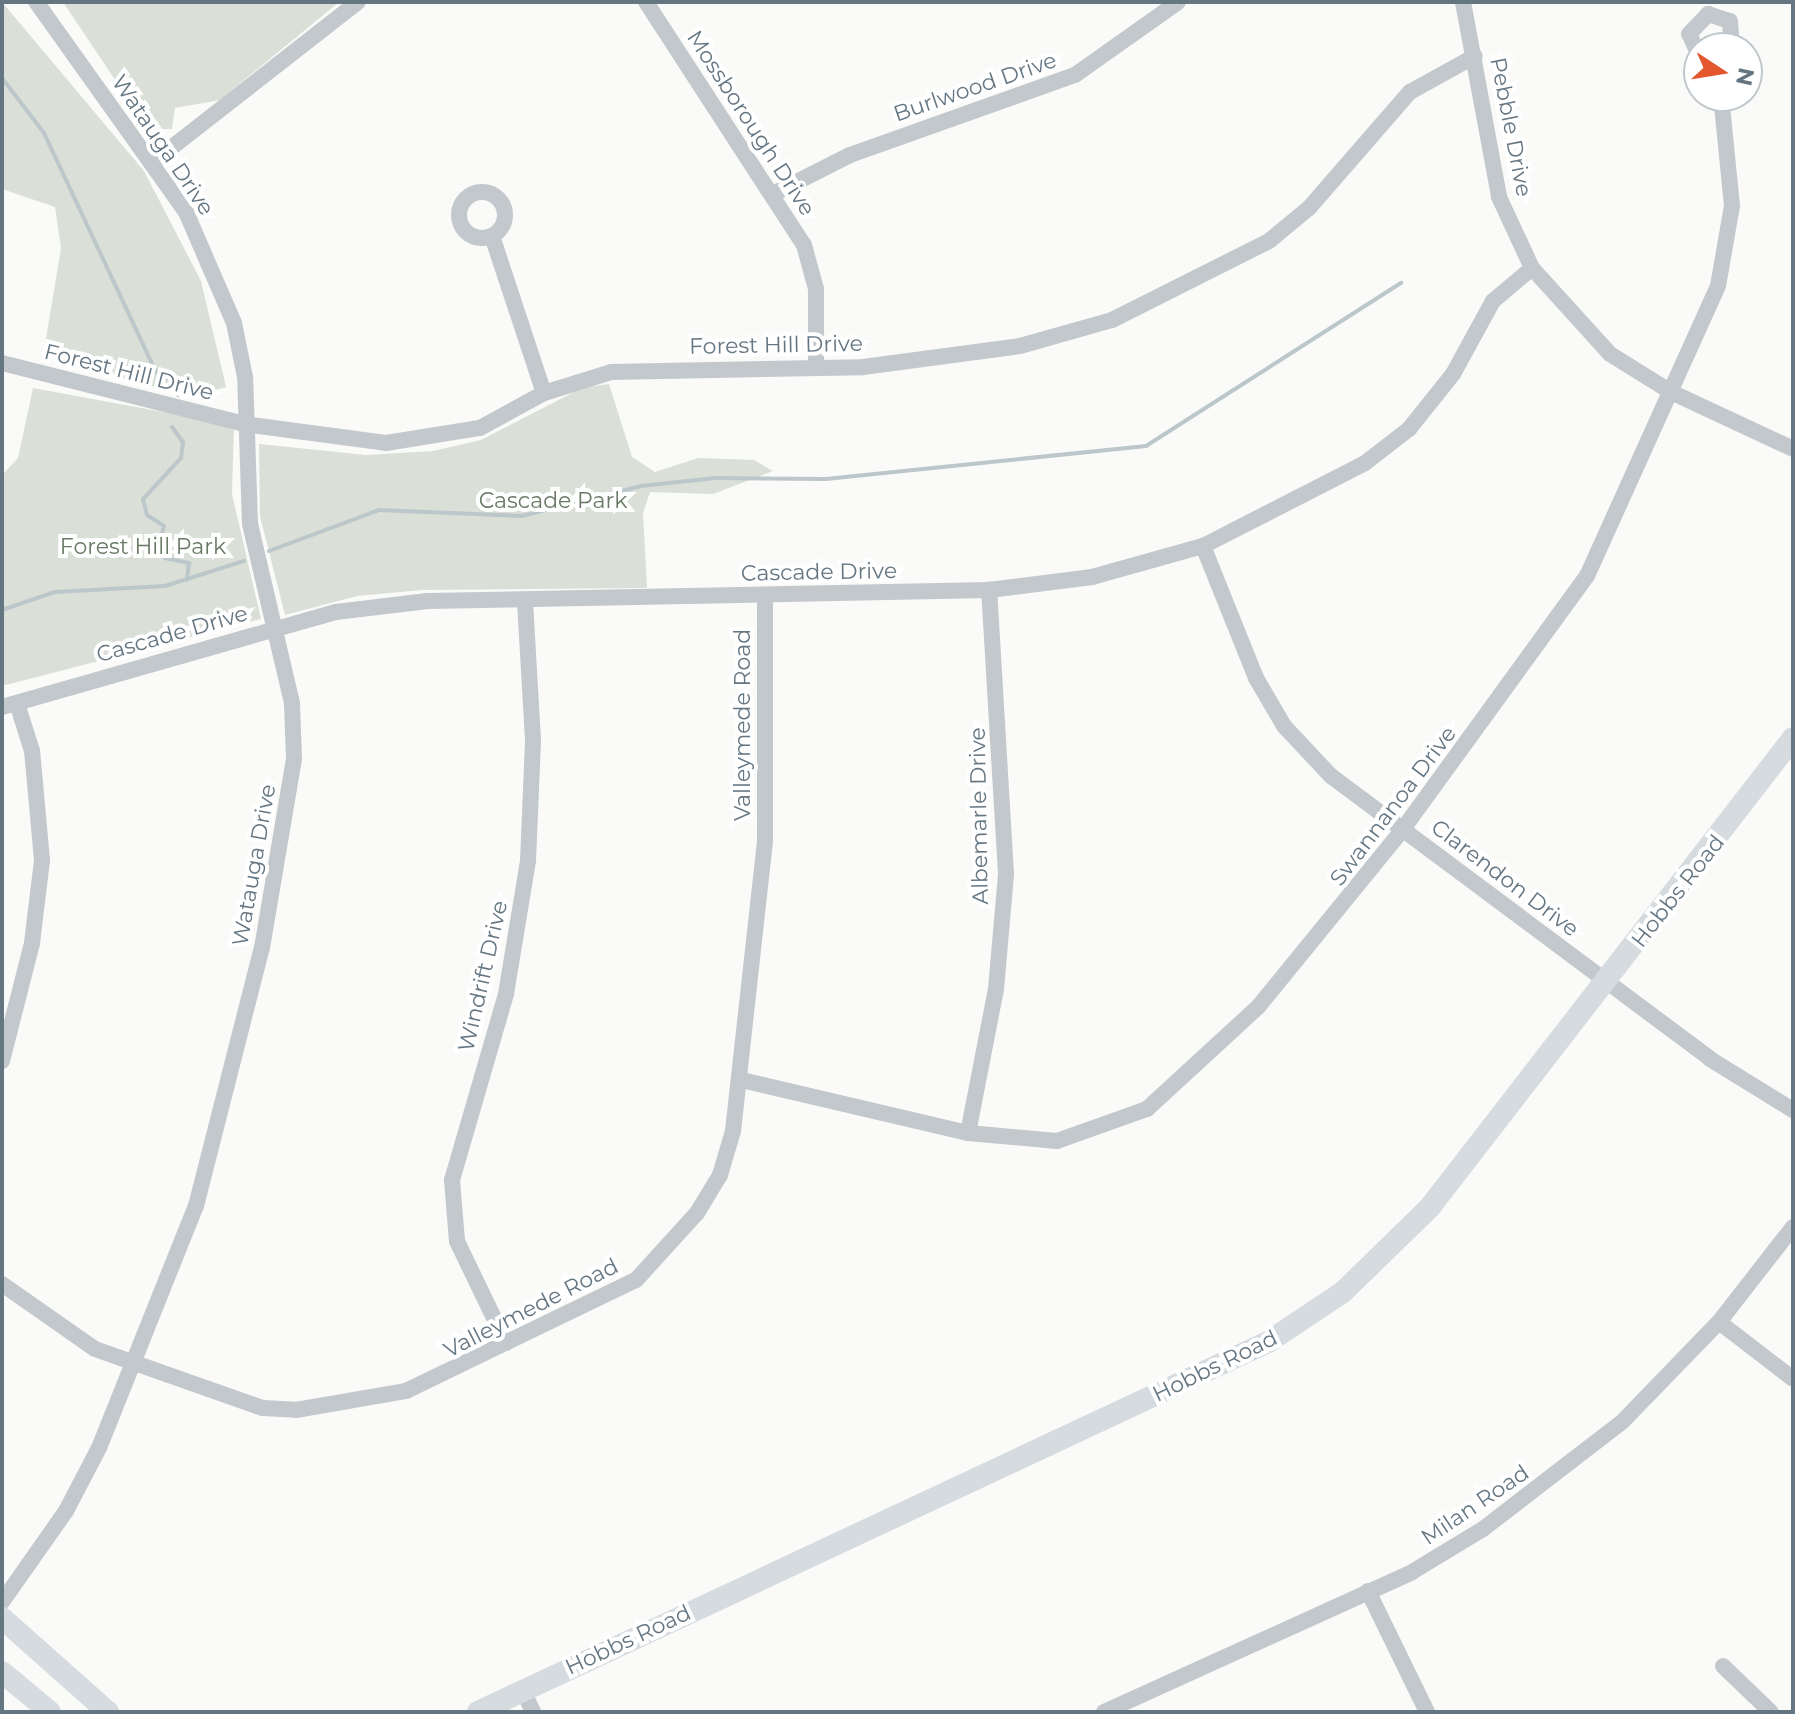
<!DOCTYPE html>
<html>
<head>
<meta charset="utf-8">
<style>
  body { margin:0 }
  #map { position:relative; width:1795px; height:1714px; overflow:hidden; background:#fafaf8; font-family:Montserrat,sans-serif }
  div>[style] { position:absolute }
  .green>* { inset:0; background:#dadfd7 }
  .stream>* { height:4px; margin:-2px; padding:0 2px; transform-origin:2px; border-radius:2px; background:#bbc7cb }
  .street>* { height:16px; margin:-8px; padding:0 8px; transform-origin:8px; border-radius:8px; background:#c3c8cc }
  .street>.ring { margin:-8px; padding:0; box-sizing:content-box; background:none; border:16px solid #c3c8cc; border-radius:50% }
  .secondary>* { height:22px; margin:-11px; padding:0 11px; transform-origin:11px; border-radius:11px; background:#d6dbdf }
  span { translate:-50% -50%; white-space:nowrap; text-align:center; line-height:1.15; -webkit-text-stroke:8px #fff; paint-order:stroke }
  .street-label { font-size:22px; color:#657683 }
  .park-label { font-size:22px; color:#687a64 }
  .frame { position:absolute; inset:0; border:4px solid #657683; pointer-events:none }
  .north { position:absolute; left:1683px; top:32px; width:80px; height:80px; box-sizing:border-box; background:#fff; border:2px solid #c1c8cd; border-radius:50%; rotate:102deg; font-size:22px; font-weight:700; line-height:32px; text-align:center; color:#657683 }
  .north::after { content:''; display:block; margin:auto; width:28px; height:36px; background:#e4572e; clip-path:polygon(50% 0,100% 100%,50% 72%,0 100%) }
</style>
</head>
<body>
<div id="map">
  <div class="green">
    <div style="clip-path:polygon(2px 2px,144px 171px,201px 281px,226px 387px,201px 394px,134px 383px,45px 345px,61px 248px,55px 207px,2px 189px)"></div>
    <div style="clip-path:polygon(63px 2px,339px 2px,220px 100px,175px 108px,172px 129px,148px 129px)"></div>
    <div style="clip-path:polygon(609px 384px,632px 457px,655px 472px,698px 458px,754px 460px,773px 471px,713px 494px,650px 492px,643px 513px,647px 588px,422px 590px,357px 596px,285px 615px,260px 516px,259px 444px,366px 455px,433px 451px,481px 440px,582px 388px)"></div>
    <div style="clip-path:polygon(33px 388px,234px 425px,232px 494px,261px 619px,2px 686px,2px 475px,18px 458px)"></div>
  </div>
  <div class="stream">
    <div style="left:2px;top:78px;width:69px;rotate:52.6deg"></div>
    <div style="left:44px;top:133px;width:264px;rotate:64.9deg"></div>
    <div style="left:156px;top:372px;width:19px;rotate:28deg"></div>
    <div style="left:173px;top:381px;width:15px;rotate:70deg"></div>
    <div style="left:172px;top:427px;width:19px;rotate:54deg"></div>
    <div style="left:183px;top:442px;width:16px;rotate:97deg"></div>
    <div style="left:181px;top:458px;width:56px;rotate:132.8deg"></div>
    <div style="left:143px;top:499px;width:16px;rotate:76deg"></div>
    <div style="left:147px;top:515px;width:20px;rotate:33deg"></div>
    <div style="left:164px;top:526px;width:20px;rotate:105deg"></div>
    <div style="left:159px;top:545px;width:14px;rotate:65deg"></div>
    <div style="left:165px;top:558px;width:25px;rotate:12deg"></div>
    <div style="left:189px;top:563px;width:17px;rotate:97deg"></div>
    <div style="left:269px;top:551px;width:117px;rotate:-20.4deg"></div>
    <div style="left:379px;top:510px;width:143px;rotate:2.4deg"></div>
    <div style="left:522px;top:516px;width:123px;rotate:-14.1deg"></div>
    <div style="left:641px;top:486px;width:75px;rotate:-6.1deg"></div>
    <div style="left:716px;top:478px;width:110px;rotate:0.5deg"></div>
    <div style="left:826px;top:479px;width:322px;rotate:-5.9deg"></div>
    <div style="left:1146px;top:446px;width:303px;rotate:-32.6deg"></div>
    <div style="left:2px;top:610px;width:56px;rotate:-18.8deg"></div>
    <div style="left:55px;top:592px;width:110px;rotate:-3.1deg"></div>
    <div style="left:165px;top:586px;width:83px;rotate:-17.6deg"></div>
  </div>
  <div class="street">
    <div style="left:646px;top:2px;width:290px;rotate:57deg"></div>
    <div style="left:804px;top:245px;width:46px;rotate:74.7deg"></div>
    <div style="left:816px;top:289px;width:77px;rotate:90deg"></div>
    <div style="left:1463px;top:2px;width:198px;rotate:79.5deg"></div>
    <div style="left:1499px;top:197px;width:78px;rotate:65.1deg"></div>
    <div style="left:1532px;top:268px;width:116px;rotate:47.8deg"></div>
    <div style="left:1610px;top:354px;width:72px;rotate:31.9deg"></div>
    <div style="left:1671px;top:392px;width:135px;rotate:25deg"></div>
    <div style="left:1699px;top:55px;width:23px;rotate:-115deg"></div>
    <div style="left:1689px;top:34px;width:28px;rotate:-46deg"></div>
    <div style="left:1708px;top:14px;width:23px;rotate:18deg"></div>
    <div style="left:1730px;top:21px;width:27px;rotate:86deg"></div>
    <div style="left:153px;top:162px;width:260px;rotate:-38deg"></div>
    <div class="ring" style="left:459px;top:192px;width:30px;height:30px"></div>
    <div style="left:775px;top:193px;width:84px;rotate:-26.9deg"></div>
    <div style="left:850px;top:155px;width:239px;rotate:-19.6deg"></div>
    <div style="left:1075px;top:75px;width:126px;rotate:-35.3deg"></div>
    <div style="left:492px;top:236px;width:165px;rotate:71.7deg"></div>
    <div style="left:2px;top:363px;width:250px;rotate:14.1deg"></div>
    <div style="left:244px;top:424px;width:143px;rotate:7.6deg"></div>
    <div style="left:386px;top:443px;width:95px;rotate:-9.1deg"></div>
    <div style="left:480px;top:428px;width:73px;rotate:-28.7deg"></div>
    <div style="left:544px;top:393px;width:70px;rotate:-17.4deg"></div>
    <div style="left:611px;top:372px;width:252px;rotate:-1.1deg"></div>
    <div style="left:863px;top:367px;width:158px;rotate:-7.6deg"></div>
    <div style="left:1020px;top:346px;width:96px;rotate:-15.8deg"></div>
    <div style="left:1112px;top:320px;width:176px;rotate:-26.7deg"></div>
    <div style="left:1269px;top:241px;width:52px;rotate:-39.5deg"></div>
    <div style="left:1309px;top:208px;width:154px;rotate:-49deg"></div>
    <div style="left:1410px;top:92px;width:74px;rotate:-29deg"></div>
    <div style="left:1203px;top:546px;width:142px;rotate:68.1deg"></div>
    <div style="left:1256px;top:678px;width:56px;rotate:59.7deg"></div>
    <div style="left:1284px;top:726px;width:69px;rotate:46.8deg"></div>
    <div style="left:1331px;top:776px;width:473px;rotate:36.7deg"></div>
    <div style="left:1710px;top:1059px;width:97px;rotate:31.6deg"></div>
    <div style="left:2px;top:707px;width:347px;rotate:-15.9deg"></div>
    <div style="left:336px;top:612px;width:92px;rotate:-6.9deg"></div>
    <div style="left:427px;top:601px;width:562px;rotate:-1.12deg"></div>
    <div style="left:989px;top:590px;width:104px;rotate:-7.2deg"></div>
    <div style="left:1092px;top:577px;width:115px;rotate:-15.6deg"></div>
    <div style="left:1203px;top:546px;width:182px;rotate:-27.1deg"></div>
    <div style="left:1365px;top:463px;width:56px;rotate:-37.7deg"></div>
    <div style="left:1409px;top:429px;width:70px;rotate:-51.3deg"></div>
    <div style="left:1453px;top:374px;width:83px;rotate:-61.3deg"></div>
    <div style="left:1493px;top:301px;width:51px;rotate:-40.2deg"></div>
    <div style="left:2px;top:1061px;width:122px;rotate:-75.7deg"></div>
    <div style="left:32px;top:943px;width:84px;rotate:-83.1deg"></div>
    <div style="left:42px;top:860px;width:109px;rotate:-95.2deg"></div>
    <div style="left:32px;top:751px;width:50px;rotate:-107.4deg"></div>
    <div style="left:742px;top:1080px;width:232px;rotate:13.2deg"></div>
    <div style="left:968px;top:1133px;width:89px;rotate:5.1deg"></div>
    <div style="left:1057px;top:1141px;width:96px;rotate:-19.6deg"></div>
    <div style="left:1147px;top:1109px;width:151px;rotate:-42.6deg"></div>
    <div style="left:1258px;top:1007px;width:230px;rotate:-50.8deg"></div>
    <div style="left:1403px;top:829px;width:313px;rotate:-54deg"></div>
    <div style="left:1587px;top:576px;width:318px;rotate:-65.7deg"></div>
    <div style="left:1718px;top:286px;width:81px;rotate:-80.1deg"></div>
    <div style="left:1732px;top:206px;width:111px;rotate:-95.7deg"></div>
    <div style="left:968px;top:1133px;width:147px;rotate:-79deg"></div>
    <div style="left:996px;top:989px;width:115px;rotate:-85deg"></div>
    <div style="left:1006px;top:874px;width:285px;rotate:-93.4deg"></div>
    <div style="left:2px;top:1284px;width:113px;rotate:35deg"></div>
    <div style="left:95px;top:1349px;width:178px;rotate:19.4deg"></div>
    <div style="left:263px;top:1408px;width:33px;rotate:3deg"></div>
    <div style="left:296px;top:1410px;width:112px;rotate:-9.8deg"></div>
    <div style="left:406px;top:1391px;width:255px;rotate:-25.8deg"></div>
    <div style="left:636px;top:1280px;width:91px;rotate:-47.7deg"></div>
    <div style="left:697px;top:1213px;width:44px;rotate:-58.8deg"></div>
    <div style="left:720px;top:1175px;width:46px;rotate:-73.5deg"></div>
    <div style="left:733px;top:1131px;width:293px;rotate:-83.7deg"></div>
    <div style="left:765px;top:840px;width:245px;rotate:-90deg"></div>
    <div style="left:1719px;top:1322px;width:93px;rotate:37.6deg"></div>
    <div style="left:506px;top:1343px;width:113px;rotate:-115.7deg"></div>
    <div style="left:457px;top:1241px;width:61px;rotate:-94.7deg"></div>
    <div style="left:452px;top:1180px;width:194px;rotate:-73.8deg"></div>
    <div style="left:506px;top:994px;width:135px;rotate:-80.6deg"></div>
    <div style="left:528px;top:861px;width:121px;rotate:-87.6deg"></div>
    <div style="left:533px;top:740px;width:137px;rotate:-93.3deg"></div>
    <div style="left:1368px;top:1591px;width:135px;rotate:64deg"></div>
    <div style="left:2px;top:1602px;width:111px;rotate:-54.9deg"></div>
    <div style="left:66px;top:1511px;width:71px;rotate:-62.4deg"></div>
    <div style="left:99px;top:1448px;width:261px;rotate:-68.2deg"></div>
    <div style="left:196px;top:1206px;width:266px;rotate:-75.7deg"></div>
    <div style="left:262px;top:948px;width:193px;rotate:-80.4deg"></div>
    <div style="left:294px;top:758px;width:55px;rotate:-92.1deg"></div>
    <div style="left:292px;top:703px;width:184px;rotate:-103.2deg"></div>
    <div style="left:250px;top:524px;width:147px;rotate:-91.9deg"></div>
    <div style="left:245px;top:377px;width:55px;rotate:-101.5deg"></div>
    <div style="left:234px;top:323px;width:121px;rotate:-113.4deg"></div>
    <div style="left:186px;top:212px;width:258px;rotate:-125.5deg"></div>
    <div style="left:1723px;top:1666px;width:66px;rotate:43.8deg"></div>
    <div style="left:522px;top:1689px;width:25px;rotate:64deg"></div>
    <div style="left:1104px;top:1712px;width:338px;rotate:-24.4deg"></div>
    <div style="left:1412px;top:1572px;width:83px;rotate:-31.2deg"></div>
    <div style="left:1483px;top:1529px;width:175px;rotate:-37.6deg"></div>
    <div style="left:1622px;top:1422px;width:139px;rotate:-45.9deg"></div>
    <div style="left:1719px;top:1322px;width:120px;rotate:-52.1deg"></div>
  </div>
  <div class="secondary">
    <div style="left:2px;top:1618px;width:142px;rotate:41.6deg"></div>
    <div style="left:2px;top:1672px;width:62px;rotate:39.8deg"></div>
    <div style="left:478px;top:1712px;width:872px;rotate:-25.1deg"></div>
    <div style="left:1268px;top:1342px;width:90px;rotate:-33.7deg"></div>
    <div style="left:1343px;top:1292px;width:122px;rotate:-44.3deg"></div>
    <div style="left:1430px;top:1207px;width:593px;rotate:-52.26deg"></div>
  </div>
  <div class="street-label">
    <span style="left:975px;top:87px;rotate:-19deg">Burlwood Drive</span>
    <span style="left:751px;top:123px;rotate:57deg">Mossborough Drive</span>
    <span style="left:1511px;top:127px;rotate:79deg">Pebble Drive</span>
    <span style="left:163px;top:145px;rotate:56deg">Watauga Drive</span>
    <span style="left:776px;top:345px;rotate:-1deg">Forest Hill Drive</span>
    <span style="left:129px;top:372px;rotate:14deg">Forest Hill Drive</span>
    <span style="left:819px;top:572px;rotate:-1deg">Cascade Drive</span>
    <span style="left:172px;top:634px;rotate:-16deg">Cascade Drive</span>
    <span style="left:743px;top:725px;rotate:-90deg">Valleymede Road</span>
    <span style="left:1393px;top:806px;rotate:-53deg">Swannanoa Drive</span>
    <span style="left:979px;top:816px;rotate:-91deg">Albemarle Drive</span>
    <span style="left:254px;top:865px;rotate:-80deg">Watauga Drive</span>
    <span style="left:1505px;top:878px;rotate:37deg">Clarendon Drive</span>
    <span style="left:1678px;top:891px;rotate:-52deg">Hobbs Road</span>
    <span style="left:483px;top:976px;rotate:-77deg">Windrift Drive</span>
    <span style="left:531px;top:1308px;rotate:-27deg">Valleymede Road</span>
    <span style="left:1215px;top:1366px;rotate:-26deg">Hobbs Road</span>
    <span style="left:1475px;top:1505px;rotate:-34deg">Milan Road</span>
    <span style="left:628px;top:1640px;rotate:-25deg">Hobbs Road</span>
  </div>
  <div class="park-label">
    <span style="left:553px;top:501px">Cascade Park</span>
    <span style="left:143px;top:547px">Forest Hill Park</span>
  </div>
  <div class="frame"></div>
  <div class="north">N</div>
</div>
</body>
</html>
